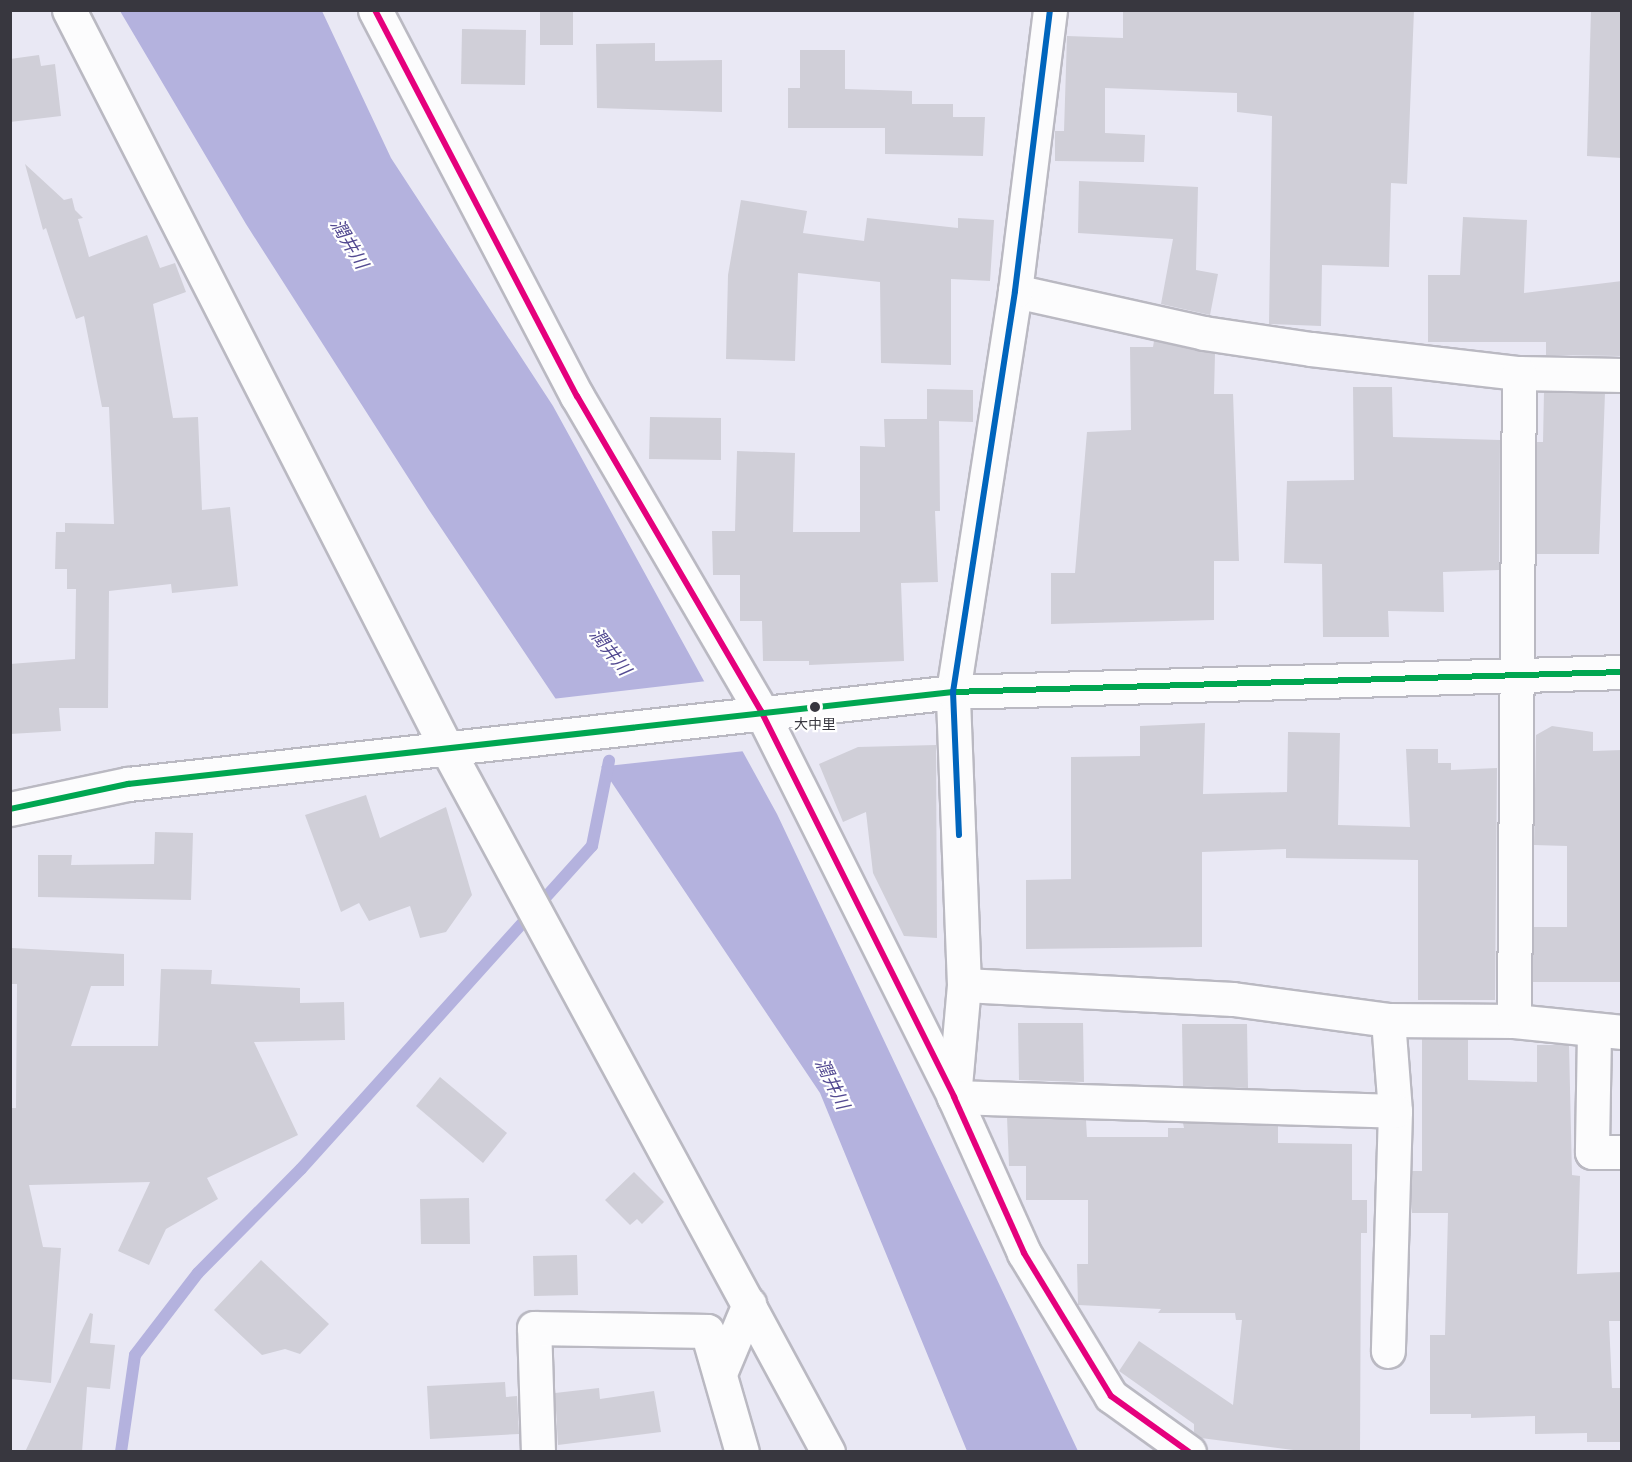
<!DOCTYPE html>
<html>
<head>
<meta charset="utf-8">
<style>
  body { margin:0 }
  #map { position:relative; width:1632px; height:1462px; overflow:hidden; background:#e9e8f4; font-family:"Crimson Pro","Noto Sans JP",serif }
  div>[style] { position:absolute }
  .water>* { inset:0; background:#b4b2de }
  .pier>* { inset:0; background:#e9e8f4 }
  .stream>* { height:12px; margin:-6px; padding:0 6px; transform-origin:6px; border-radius:6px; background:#b4b2de }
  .building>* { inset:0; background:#d0cfd8 }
  .roads { filter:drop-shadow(2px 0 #bab9c2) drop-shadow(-2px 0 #bab9c2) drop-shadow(0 2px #bab9c2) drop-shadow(0 -2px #bab9c2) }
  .street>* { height:33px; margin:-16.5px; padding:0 16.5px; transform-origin:16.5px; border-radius:16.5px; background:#fcfcfd }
  .secondary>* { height:33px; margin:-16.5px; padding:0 16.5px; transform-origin:16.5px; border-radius:16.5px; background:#fcfcfd }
  .bus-1>* { height:6px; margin:-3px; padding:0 3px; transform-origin:3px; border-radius:3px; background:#e5007d }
  .bus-2>* { height:6px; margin:-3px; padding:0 3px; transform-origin:3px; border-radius:3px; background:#00a651 }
  .bus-3>* { height:6px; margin:-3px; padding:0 3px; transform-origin:3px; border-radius:3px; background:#0065bd }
  .dots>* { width:16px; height:16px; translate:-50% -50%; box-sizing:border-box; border:3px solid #fff; border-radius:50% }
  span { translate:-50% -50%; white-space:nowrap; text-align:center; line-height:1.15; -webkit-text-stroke:4.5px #fff; paint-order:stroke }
  .bus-label { font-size:14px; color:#38373f }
  .water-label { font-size:18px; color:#544b92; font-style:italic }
  .frame { position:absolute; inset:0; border:12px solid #38373f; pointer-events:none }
</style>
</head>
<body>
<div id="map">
  <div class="water">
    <div style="clip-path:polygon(120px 11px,322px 11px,391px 158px,553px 406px,777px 814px,1078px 1451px,967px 1451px,820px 1093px,429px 510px,246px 224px)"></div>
  </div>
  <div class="pier">
    <div style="clip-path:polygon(707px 681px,745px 751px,598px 767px,552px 699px)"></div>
  </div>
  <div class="stream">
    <div style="left:121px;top:1452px;width:98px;rotate:-81.8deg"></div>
    <div style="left:135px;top:1355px;width:103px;rotate:-52.5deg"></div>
    <div style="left:198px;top:1273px;width:146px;rotate:-45.3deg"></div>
    <div style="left:301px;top:1169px;width:435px;rotate:-48deg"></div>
    <div style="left:592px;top:846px;width:87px;rotate:-78.7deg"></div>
  </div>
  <div class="building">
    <div style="clip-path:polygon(540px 10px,573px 10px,573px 45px,540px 45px)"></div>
    <div style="clip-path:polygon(1123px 10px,1414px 10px,1407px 184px,1391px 183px,1389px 267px,1322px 265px,1321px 326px,1269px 324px,1272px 116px,1237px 112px,1237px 93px,1105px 88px,1105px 133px,1145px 135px,1144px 162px,1055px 161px,1055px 131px,1064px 131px,1067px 36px,1123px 38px)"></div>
    <div style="clip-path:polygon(1591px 10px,1622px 10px,1622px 158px,1587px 156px)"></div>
    <div style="clip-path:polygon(462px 29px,526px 30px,525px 85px,461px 84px)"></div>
    <div style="clip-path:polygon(655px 43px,655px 61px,722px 60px,722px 112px,597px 108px,596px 44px)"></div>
    <div style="clip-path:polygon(800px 50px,845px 50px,845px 89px,912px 91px,912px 104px,953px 104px,953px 117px,985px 117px,983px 156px,885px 154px,885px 128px,788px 128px,788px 88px,800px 88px)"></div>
    <div style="clip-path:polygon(39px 55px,41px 66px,55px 64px,61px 116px,10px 122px,10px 59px)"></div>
    <div style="clip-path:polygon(25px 164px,64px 200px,72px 198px,75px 210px,83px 218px,78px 219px,89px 257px,147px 235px,160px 268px,175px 263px,186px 292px,153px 304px,173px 418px,198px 417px,202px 510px,230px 507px,238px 586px,172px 593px,171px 584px,109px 591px,108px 708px,59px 708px,61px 731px,10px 734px,10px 664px,75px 659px,76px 589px,67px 589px,67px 569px,55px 569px,56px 532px,65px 532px,65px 523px,114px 524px,109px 407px,102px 407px,84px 316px,76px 319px,46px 228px,43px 230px)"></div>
    <div style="clip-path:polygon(1079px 181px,1198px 187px,1196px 270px,1218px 274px,1210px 315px,1161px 304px,1173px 239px,1078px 233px)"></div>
    <div style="clip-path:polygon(741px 200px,807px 211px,803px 233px,864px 241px,867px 218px,958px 228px,958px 218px,994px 220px,990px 281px,951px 279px,951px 365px,881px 363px,880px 282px,798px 273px,795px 361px,726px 359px,728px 275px)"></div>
    <div style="clip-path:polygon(1463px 217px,1527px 220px,1524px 293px,1622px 281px,1622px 356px,1546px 355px,1546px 342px,1428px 342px,1428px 275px,1460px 275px)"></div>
    <div style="clip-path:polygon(1154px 341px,1215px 354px,1214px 394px,1233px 394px,1239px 561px,1214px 561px,1214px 620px,1051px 624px,1051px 573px,1075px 573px,1087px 432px,1131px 430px,1130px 347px,1153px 347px)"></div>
    <div style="clip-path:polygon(1353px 387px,1392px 387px,1393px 437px,1500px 440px,1499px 570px,1443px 572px,1444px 612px,1388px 611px,1389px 637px,1323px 637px,1322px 564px,1284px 563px,1287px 481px,1354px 480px)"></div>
    <div style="clip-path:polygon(927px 389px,973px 390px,973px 422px,939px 421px,940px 511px,935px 511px,938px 582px,901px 583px,904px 661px,809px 665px,809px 661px,763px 661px,762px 621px,740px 621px,740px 575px,713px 575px,712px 531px,735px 531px,737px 451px,795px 453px,793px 532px,860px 532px,860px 446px,885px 447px,884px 419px,927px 419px)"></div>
    <div style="clip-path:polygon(1544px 392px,1605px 393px,1599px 554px,1536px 554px,1537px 442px,1543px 442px)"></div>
    <div style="clip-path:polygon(650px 417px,721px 418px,721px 460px,649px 459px)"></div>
    <div style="clip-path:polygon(1205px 723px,1203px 794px,1287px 792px,1288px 732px,1340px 733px,1338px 825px,1410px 827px,1406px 749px,1438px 749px,1438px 763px,1451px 763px,1451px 770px,1497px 768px,1495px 1000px,1418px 1000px,1418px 860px,1286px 858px,1286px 849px,1202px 852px,1202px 947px,1026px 949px,1026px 880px,1071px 879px,1071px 757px,1140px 756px,1140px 726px)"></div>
    <div style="clip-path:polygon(1552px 726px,1593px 732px,1593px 751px,1622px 750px,1622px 982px,1533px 982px,1533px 927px,1567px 927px,1567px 846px,1534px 845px,1536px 735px)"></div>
    <div style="clip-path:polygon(936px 745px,937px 938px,904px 936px,873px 873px,866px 812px,843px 822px,819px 764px,858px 747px)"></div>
    <div style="clip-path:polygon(366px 795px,380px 838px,446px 807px,472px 895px,446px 932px,420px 938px,410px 906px,369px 921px,359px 903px,341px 912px,305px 815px)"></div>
    <div style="clip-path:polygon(155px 832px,193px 833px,191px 900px,38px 897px,38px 855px,72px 855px,71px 865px,154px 864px)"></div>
    <div style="clip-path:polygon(12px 948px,124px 954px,124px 986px,91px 986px,71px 1046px,158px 1046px,161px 969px,212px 970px,211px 984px,300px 988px,300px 1003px,344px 1002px,345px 1040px,254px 1042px,298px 1135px,207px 1178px,218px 1199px,166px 1229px,149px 1265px,118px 1251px,150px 1182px,29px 1185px,43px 1247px,61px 1248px,51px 1383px,10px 1379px,10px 1108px,16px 1108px,17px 984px,12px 984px)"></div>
    <div style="clip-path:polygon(1018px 1023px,1083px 1023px,1084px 1082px,1019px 1080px)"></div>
    <div style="clip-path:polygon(1182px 1024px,1247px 1024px,1248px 1088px,1183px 1086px)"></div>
    <div style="clip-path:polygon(1422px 1039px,1468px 1039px,1468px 1080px,1537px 1082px,1537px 1045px,1569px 1045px,1572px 1175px,1580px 1176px,1577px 1274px,1622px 1272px,1622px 1321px,1609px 1321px,1612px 1388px,1622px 1388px,1622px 1442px,1587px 1442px,1587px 1433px,1535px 1434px,1535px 1416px,1471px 1418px,1471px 1414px,1430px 1414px,1430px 1335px,1445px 1335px,1448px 1213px,1412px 1213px,1412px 1171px,1422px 1171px)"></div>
    <div style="clip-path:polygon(440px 1077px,507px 1133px,483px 1163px,416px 1106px)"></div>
    <div style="clip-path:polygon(1007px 1117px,1086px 1120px,1087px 1137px,1168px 1137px,1168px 1128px,1184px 1128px,1183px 1123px,1278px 1126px,1278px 1143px,1352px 1144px,1352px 1200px,1367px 1200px,1367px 1233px,1361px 1233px,1360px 1452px,1309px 1452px,1201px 1438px,1194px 1432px,1194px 1424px,1119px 1371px,1139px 1341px,1233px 1405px,1242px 1320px,1236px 1320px,1235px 1313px,1158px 1313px,1161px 1309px,1078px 1305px,1077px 1264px,1088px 1264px,1088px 1200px,1026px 1200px,1026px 1166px,1009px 1166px)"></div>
    <div style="clip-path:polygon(634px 1172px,664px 1202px,642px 1224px,637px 1219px,630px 1225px,605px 1200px)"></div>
    <div style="clip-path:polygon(469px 1198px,470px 1244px,421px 1244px,420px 1199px)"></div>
    <div style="clip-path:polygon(577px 1255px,578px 1295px,534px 1296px,533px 1256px)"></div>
    <div style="clip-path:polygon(261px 1260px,329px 1324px,300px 1354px,285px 1349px,262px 1355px,214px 1310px)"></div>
    <div style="clip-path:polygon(90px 1313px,93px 1314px,90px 1343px,115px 1345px,110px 1389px,87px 1387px,82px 1452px,25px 1452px)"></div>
    <div style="clip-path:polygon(505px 1382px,506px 1397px,517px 1396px,519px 1434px,430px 1439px,427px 1386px)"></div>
    <div style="clip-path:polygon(599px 1388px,600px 1399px,654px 1391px,661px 1432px,558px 1445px,555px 1393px)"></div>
  </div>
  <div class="roads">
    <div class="street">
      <div style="left:375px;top:10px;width:436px;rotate:62.4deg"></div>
      <div style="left:577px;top:396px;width:365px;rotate:59.7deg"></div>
      <div style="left:761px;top:711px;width:432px;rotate:63.4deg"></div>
      <div style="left:954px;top:1097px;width:171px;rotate:65.8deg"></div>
      <div style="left:1024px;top:1253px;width:167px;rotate:58.7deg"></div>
      <div style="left:1111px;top:1396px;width:96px;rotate:35.7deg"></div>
      <div style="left:1015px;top:291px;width:194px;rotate:12.5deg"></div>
      <div style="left:1204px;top:333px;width:108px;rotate:8.5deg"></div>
      <div style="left:1311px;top:349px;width:209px;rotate:6.6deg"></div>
      <div style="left:1519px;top:373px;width:103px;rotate:1.1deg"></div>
      <div style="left:964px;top:985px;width:269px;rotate:3deg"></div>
      <div style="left:1233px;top:999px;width:156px;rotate:7.7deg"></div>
      <div style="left:1388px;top:1020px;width:126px;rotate:0.5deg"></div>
      <div style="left:1514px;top:1021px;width:109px;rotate:5.8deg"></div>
      <div style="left:1388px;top:1020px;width:91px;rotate:85.6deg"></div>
      <div style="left:1395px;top:1111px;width:240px;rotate:91.7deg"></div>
      <div style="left:1514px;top:1021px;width:648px;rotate:-89.56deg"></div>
      <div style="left:1594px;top:1032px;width:120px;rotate:91deg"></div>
      <div style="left:1592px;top:1152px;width:30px"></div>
      <div style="left:954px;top:1097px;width:112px;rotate:-84.9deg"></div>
      <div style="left:964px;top:985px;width:293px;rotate:-92.2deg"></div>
      <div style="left:953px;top:692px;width:406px;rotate:-81.2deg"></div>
      <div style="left:1015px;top:291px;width:283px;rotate:-82.9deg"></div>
      <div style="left:954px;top:1097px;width:441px;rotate:1.8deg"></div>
      <div style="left:721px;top:1371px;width:73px;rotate:-67.3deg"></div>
      <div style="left:538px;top:1452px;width:124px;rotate:-91.8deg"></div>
      <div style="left:534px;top:1328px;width:173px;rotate:1deg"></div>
      <div style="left:707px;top:1331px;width:126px;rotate:73.9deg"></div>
    </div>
    <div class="secondary">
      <div style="left:69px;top:10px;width:828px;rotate:62.91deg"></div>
      <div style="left:446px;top:747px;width:802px;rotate:61.55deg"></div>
      <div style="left:10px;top:809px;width:121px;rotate:-12deg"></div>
      <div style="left:128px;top:784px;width:830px;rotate:-6.36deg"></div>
      <div style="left:953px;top:692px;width:669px;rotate:-1.71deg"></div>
    </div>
  </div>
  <div class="bus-1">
    <div style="left:375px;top:10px;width:436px;rotate:62.4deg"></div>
    <div style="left:577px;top:396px;width:365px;rotate:59.7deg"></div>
    <div style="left:761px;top:711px;width:432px;rotate:63.4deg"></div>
    <div style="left:954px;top:1097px;width:171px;rotate:65.8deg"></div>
    <div style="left:1024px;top:1253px;width:167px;rotate:58.7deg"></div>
    <div style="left:1111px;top:1396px;width:96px;rotate:35.7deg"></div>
  </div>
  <div class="bus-2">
    <div style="left:10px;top:809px;width:121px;rotate:-12deg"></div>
    <div style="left:128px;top:784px;width:830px;rotate:-6.36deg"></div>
    <div style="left:953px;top:692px;width:669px;rotate:-1.71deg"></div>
  </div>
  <div class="bus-3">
    <div style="left:959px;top:835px;width:143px;rotate:-92.4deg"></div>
    <div style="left:953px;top:692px;width:406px;rotate:-81.2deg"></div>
    <div style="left:1015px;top:291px;width:283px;rotate:-82.9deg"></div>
  </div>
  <div class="dots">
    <div style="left:815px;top:707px;background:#38373f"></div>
  </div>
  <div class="bus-label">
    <span style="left:815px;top:724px">大中里</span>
  </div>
  <div class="water-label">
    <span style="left:349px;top:244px;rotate:59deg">潤井川</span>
    <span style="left:610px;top:652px;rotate:52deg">潤井川</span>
    <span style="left:832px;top:1084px;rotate:64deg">潤井川</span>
  </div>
  <div class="frame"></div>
</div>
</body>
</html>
